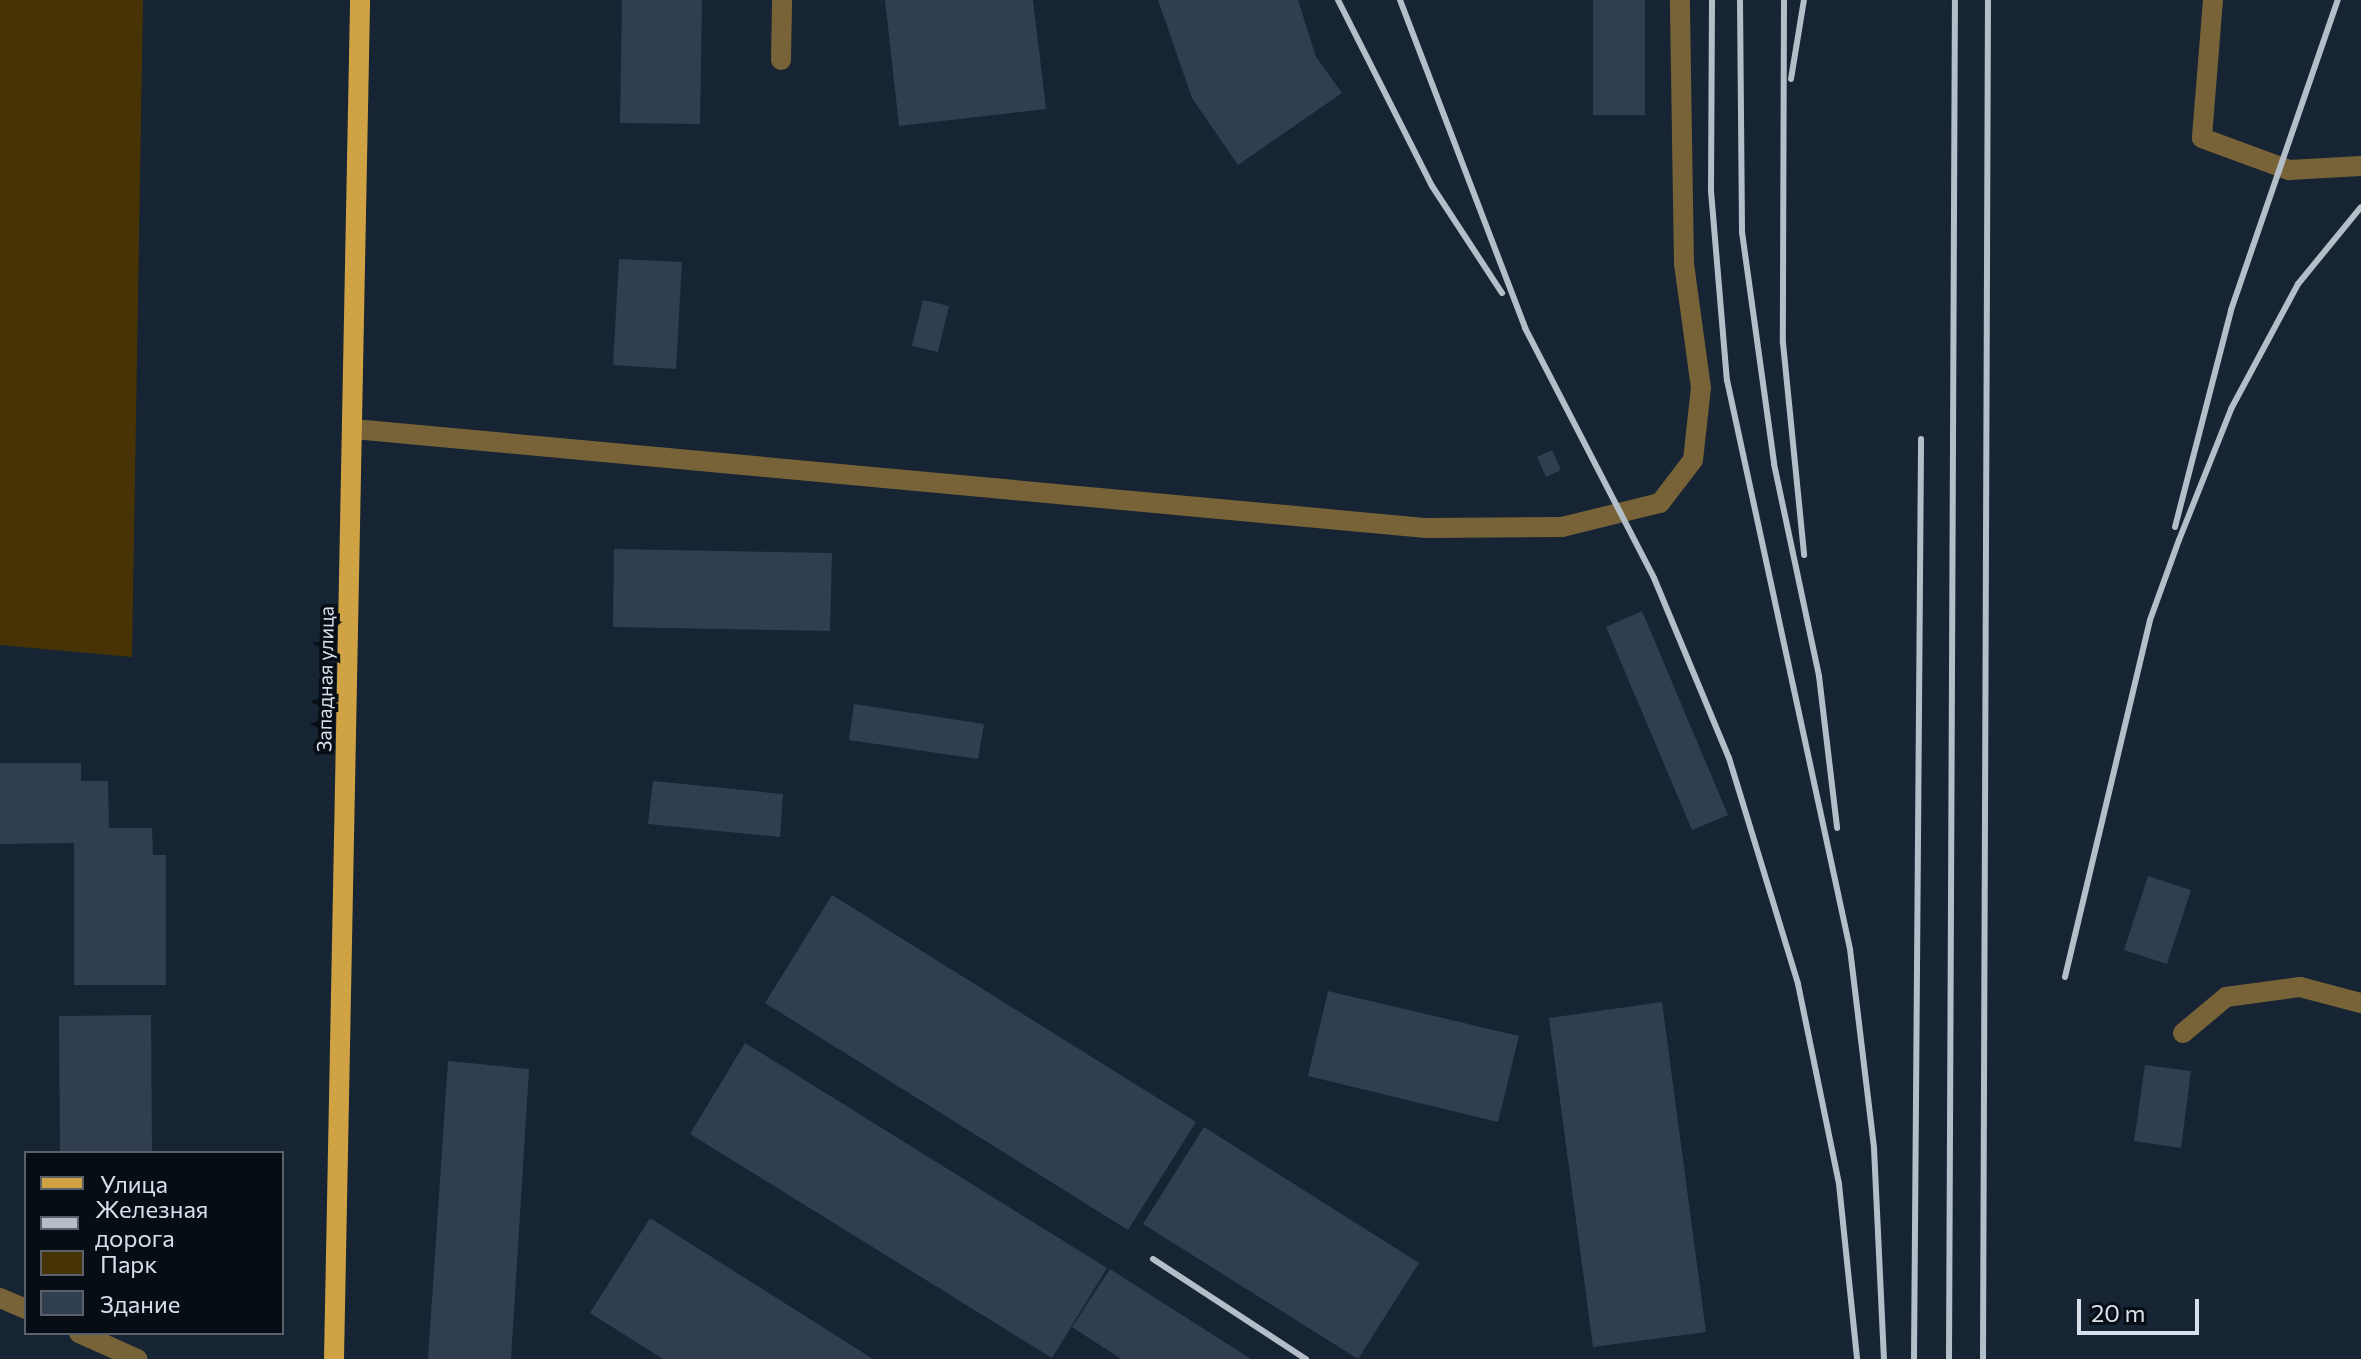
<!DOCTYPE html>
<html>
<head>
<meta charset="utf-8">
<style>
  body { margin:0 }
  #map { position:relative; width:2361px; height:1359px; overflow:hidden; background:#162433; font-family:Commissioner,sans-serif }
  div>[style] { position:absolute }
  .green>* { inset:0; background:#473305 }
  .building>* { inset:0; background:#303e4f }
  .minor>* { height:20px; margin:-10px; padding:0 10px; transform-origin:10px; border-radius:10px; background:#786339 }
  .major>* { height:20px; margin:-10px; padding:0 10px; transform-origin:10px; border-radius:10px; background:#cfa244 }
  .rail>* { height:6px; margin:-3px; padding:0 3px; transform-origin:3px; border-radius:3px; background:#b4bec9 }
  span { translate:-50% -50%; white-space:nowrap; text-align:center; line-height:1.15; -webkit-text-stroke:7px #070d14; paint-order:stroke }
  .street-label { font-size:20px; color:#d7e0eb }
  .legend { position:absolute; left:24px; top:1151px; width:260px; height:184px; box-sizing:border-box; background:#070d14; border:2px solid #5a616a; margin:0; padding:10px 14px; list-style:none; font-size:24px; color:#d7e0eb }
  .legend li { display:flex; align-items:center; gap:16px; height:40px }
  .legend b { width:40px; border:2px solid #5a616a }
  .scale { position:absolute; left:2077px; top:1299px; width:122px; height:36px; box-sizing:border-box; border:4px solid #d7e0eb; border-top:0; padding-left:10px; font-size:24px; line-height:28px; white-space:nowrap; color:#d7e0eb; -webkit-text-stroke:6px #070d14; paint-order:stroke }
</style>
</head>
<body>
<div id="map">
  <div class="green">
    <div style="clip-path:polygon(0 0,143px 0,132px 657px,0 645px)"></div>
  </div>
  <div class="building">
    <div style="clip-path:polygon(622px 0,702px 0,700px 124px,620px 123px)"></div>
    <div style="clip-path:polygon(885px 0,1033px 0,1046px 109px,899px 126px)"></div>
    <div style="clip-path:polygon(1158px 0,1298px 0,1316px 57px,1342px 93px,1238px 165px,1192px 98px)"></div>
    <div style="clip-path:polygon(1593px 0,1645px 0,1645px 115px,1593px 115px)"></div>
    <div style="clip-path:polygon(619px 259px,682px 262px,676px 369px,613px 365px)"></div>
    <div style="clip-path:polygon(923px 300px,949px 306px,938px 352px,912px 346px)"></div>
    <div style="clip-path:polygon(1552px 450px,1561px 470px,1546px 477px,1537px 457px)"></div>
    <div style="clip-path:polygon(614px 549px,832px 553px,830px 631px,613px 627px)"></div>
    <div style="clip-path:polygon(1642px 611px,1728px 815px,1692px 830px,1606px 627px)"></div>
    <div style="clip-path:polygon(854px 704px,984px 724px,978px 759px,849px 740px)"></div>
    <div style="clip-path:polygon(0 763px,81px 763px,81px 781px,108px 781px,109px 828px,152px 828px,153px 855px,166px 855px,166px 985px,74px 985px,74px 843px,0 844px)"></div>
    <div style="clip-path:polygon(653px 781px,783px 794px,780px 837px,648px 824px)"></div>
    <div style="clip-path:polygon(2148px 876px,2191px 890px,2167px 964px,2124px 950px)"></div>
    <div style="clip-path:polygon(832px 895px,1196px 1122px,1128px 1230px,765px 1003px)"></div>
    <div style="clip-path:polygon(1328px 991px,1519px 1036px,1498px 1122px,1308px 1076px)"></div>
    <div style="clip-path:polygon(1662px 1002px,1706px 1332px,1593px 1347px,1549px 1018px)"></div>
    <div style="clip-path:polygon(151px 1015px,152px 1153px,60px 1153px,59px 1016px)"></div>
    <div style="clip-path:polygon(745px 1043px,1107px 1268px,1052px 1358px,690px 1134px)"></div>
    <div style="clip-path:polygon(448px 1061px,529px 1069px,511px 1359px,428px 1359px)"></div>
    <div style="clip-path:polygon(2145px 1065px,2191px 1071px,2181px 1148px,2134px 1141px)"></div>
    <div style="clip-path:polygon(1204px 1127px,1419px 1263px,1358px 1359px,1143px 1224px)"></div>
    <div style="clip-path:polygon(650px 1218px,873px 1359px,663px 1359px,590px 1313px)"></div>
    <div style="clip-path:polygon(1110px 1269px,1251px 1359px,1121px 1359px,1072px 1327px)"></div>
  </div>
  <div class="minor">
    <div style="left:2213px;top:0;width:138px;rotate:94.6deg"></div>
    <div style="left:2202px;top:138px;width:93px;rotate:20.2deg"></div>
    <div style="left:2289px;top:170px;width:72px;rotate:-3.2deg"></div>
    <div style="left:781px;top:60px;width:60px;rotate:-89deg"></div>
    <div style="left:354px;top:429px;width:1077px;rotate:5.28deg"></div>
    <div style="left:1426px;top:528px;width:136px;rotate:-0.4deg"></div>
    <div style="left:1562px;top:527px;width:101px;rotate:-13.8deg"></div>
    <div style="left:1660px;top:503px;width:54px;rotate:-52.5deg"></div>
    <div style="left:1693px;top:460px;width:72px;rotate:-83.7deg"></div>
    <div style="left:1701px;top:388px;width:125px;rotate:-97.8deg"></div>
    <div style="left:1684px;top:264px;width:264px;rotate:-90.9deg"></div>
    <div style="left:2183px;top:1033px;width:56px;rotate:-39.9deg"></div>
    <div style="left:2226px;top:997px;width:75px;rotate:-7.7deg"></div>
    <div style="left:2300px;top:987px;width:63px;rotate:14.7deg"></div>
    <div style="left:0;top:1298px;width:28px;rotate:23deg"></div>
    <div style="left:79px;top:1333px;width:64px;rotate:24.1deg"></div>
  </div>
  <div class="major">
    <div style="left:334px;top:1359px;width:1359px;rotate:-88.9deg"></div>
  </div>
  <div class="rail">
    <div style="left:1338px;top:0;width:208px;rotate:63.2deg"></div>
    <div style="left:1432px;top:186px;width:128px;rotate:56.8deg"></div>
    <div style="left:1400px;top:0;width:351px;rotate:69.1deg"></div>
    <div style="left:1525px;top:328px;width:281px;rotate:62.7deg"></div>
    <div style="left:1654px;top:578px;width:195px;rotate:67.4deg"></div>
    <div style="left:1729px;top:758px;width:236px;rotate:73deg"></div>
    <div style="left:1798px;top:984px;width:204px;rotate:78.4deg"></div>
    <div style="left:1839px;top:1184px;width:176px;rotate:84.1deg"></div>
    <div style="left:1712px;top:0;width:191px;rotate:90.3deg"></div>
    <div style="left:1711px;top:191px;width:190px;rotate:85.2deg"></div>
    <div style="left:1727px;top:380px;width:582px;rotate:77.8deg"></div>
    <div style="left:1850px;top:949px;width:200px;rotate:83.1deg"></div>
    <div style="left:1874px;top:1148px;width:211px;rotate:87.3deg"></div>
    <div style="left:1740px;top:0;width:232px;rotate:89.5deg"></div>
    <div style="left:1742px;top:232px;width:234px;rotate:82.1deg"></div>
    <div style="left:1774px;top:464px;width:217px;rotate:78deg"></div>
    <div style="left:1819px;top:676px;width:153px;rotate:83.2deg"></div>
    <div style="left:1784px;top:0;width:343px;rotate:90.2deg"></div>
    <div style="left:1783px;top:343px;width:213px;rotate:84.3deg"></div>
    <div style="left:1791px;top:79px;width:80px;rotate:-80.7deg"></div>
    <div style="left:2175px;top:527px;width:224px;rotate:-75.5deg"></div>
    <div style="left:2231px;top:310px;width:328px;rotate:-71deg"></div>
    <div style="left:2065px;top:977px;width:367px;rotate:-76.6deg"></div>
    <div style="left:2150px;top:620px;width:85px;rotate:-70.1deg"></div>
    <div style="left:2179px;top:540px;width:141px;rotate:-68.3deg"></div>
    <div style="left:2231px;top:409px;width:142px;rotate:-61.8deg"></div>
    <div style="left:2298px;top:284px;width:99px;rotate:-50.7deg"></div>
    <div style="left:1153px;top:1259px;width:183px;rotate:33.2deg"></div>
    <div style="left:1914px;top:1359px;width:920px;rotate:-89.56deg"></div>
    <div style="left:1949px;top:1359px;width:1359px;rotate:-89.75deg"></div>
    <div style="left:1983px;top:1359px;width:1359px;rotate:-89.79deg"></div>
  </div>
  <div class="street-label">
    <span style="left:325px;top:679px;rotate:-89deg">Западная улица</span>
  </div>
  <ul class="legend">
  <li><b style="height:10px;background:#cfa244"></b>Улица</li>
  <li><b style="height:10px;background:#b4bec9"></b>Железная дорога</li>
  <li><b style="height:22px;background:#473305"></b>Парк</li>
  <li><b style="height:22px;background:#303e4f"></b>Здание</li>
  </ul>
  <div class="scale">20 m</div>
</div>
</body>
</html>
